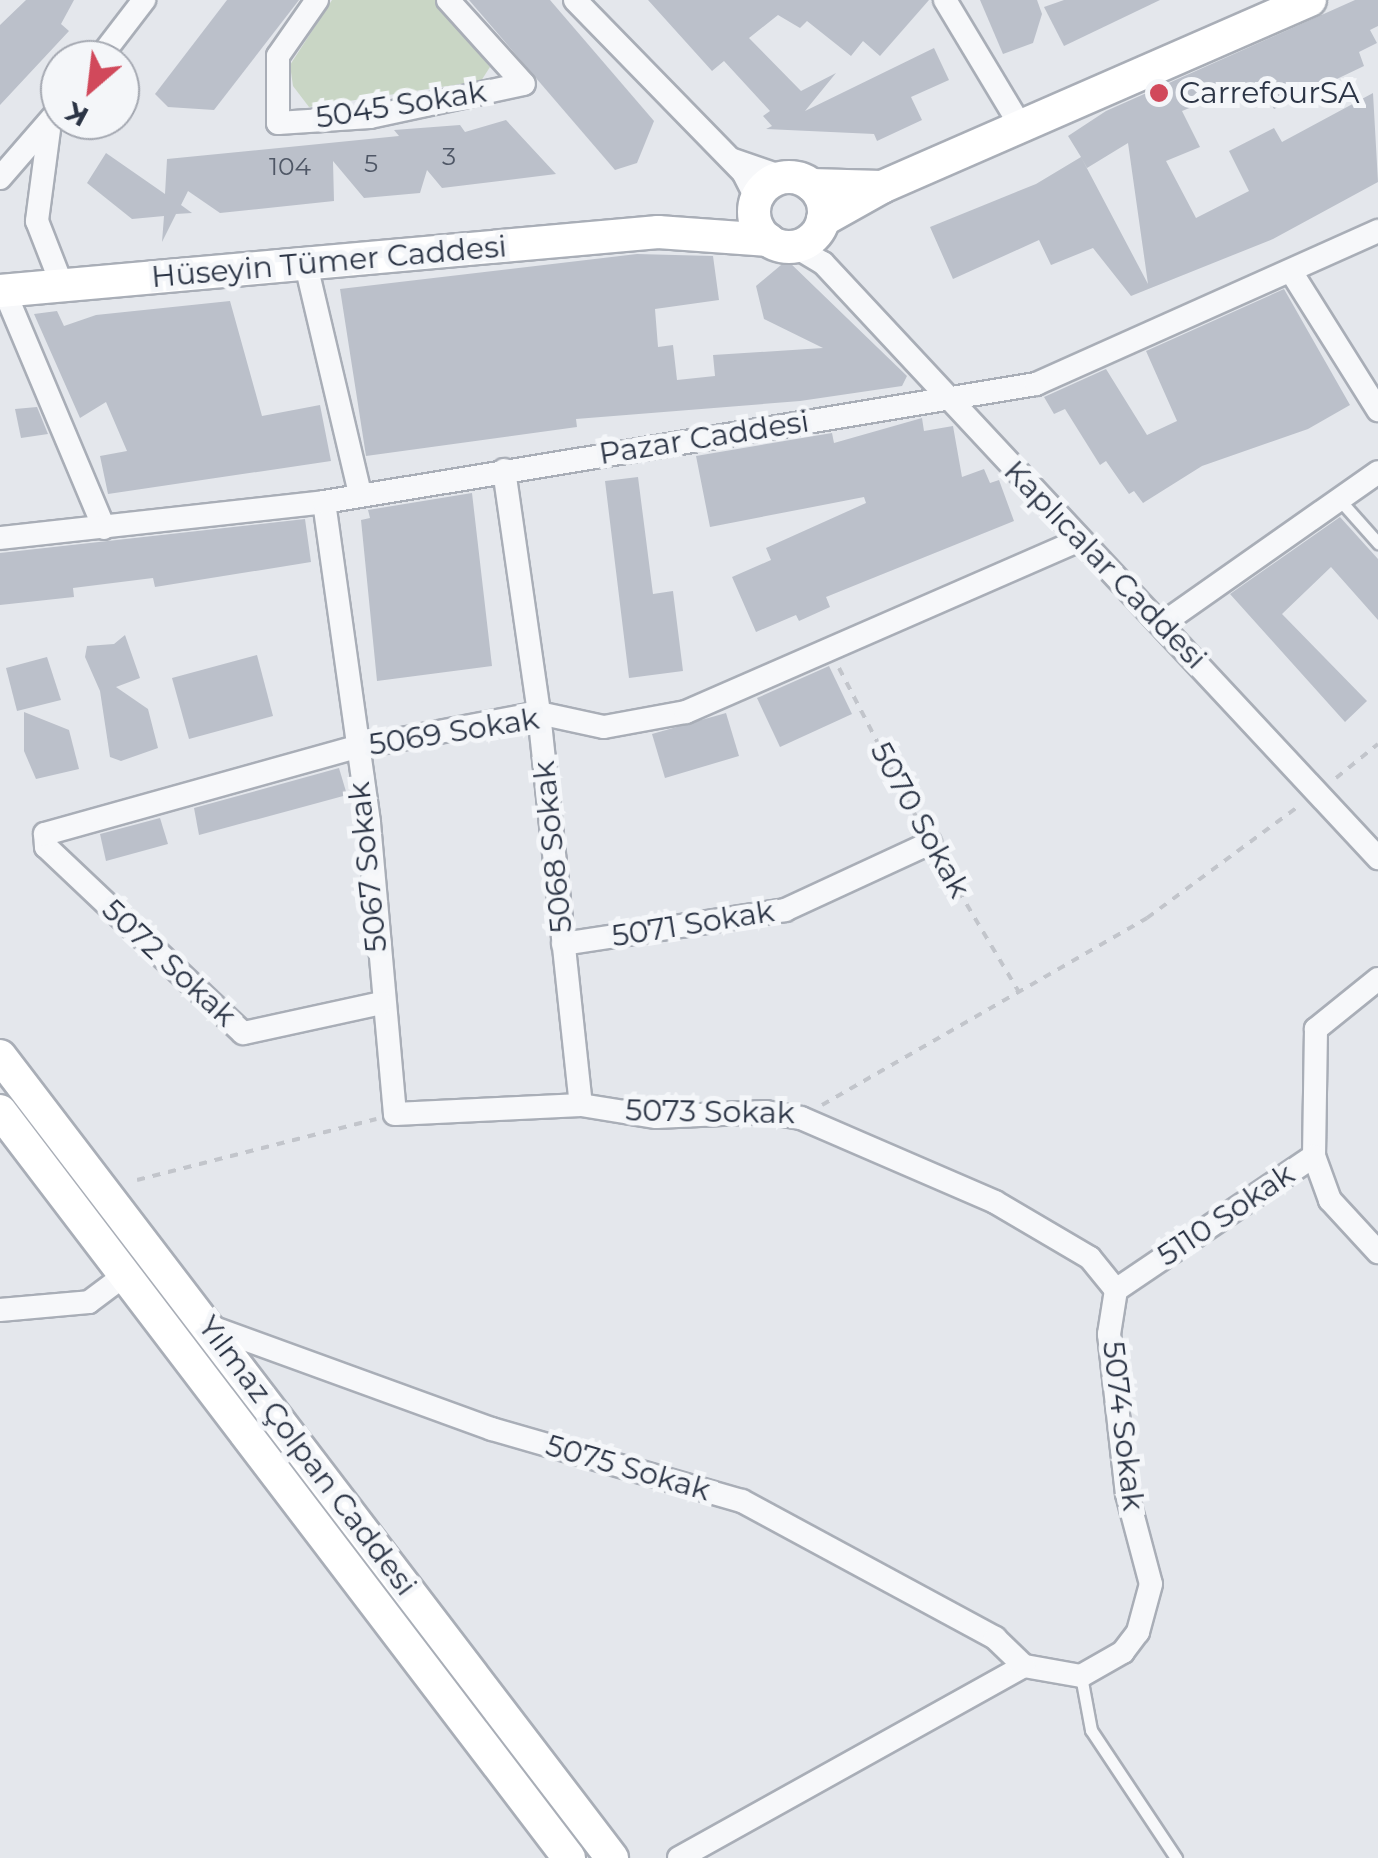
<!DOCTYPE html>
<html>
<head>
<meta charset="utf-8">
<style>
  body { margin:0 }
  #map { position:relative; width:1378px; height:1858px; overflow:hidden; background:#e4e7ec; font-family:Montserrat,sans-serif }
  div>[style] { position:absolute }
  .green>* { inset:0; background:#c9d6c5 }
  .building>* { inset:0; background:#bbc0ca }
  .path>* { height:4px; margin-top:-2px; transform-origin:0; background:repeating-linear-gradient(90deg,#c2c5cb 0 8px,transparent 0 16px) }
  .roads { filter:drop-shadow(2px 0 #a9aeb7) drop-shadow(-2px 0 #a9aeb7) drop-shadow(0 2px #a9aeb7) drop-shadow(0 -2px #a9aeb7) }
  .lane>* { height:11px; margin:-5.5px; padding:0 5.5px; transform-origin:5.5px; border-radius:5.5px; background:#f7f8fa }
  .street>* { height:22px; margin:-11px; padding:0 11px; transform-origin:11px; border-radius:11px; background:#f7f8fa }
  .secondary>* { height:32px; margin:-16px; padding:0 16px; transform-origin:16px; border-radius:16px; background:#fff }
  .secondary>.ring { margin:-16px; padding:0; box-sizing:content-box; background:none; border:32px solid #fff; border-radius:50% }
  .dots>* { width:28px; height:28px; translate:-50% -50%; box-sizing:border-box; border:5px solid #f4f6f9; border-radius:50% }
  span { translate:-50% -50%; white-space:nowrap; text-align:center; line-height:1.15; -webkit-text-stroke:10px #f4f6f9; paint-order:stroke }
  .number-label { font-size:25px; color:#4f5766 }
  .number-label span { -webkit-text-stroke-width:0 }
  .poi-label { font-size:30px; color:#2b3445 }
  .left { translate:0 -50%; text-align:left }
  .street-label { font-size:30px; color:#2b3445 }
  .north { position:absolute; left:40px; top:40px; width:100px; height:100px; box-sizing:border-box; background:#f4f6f9; border:2px solid #a4a8b1; border-radius:50%; rotate:208deg; font-size:28px; font-weight:700; line-height:40px; text-align:center; color:#2b3445 }
  .north::after { content:''; display:block; margin:auto; width:35px; height:45px; background:#d1495b; clip-path:polygon(50% 0,100% 100%,50% 72%,0 100%) }
</style>
</head>
<body>
<div id="map">
  <div class="green">
    <div style="clip-path:polygon(332px 0,435px 0,490px 67px,481px 81px,309px 107px,293px 86px,290px 65px)"></div>
  </div>
  <div class="building">
    <div style="clip-path:polygon(26px 0,74px 0,61px 24px,69px 31px,0 105px,0 25px)"></div>
    <div style="clip-path:polygon(227px 0,299px 0,214px 110px,168px 107px,155px 94px)"></div>
    <div style="clip-path:polygon(469px 0,550px 0,654px 121px,637px 163px,615px 170px)"></div>
    <div style="clip-path:polygon(648px 0,929px 0,880px 56px,863px 41px,851px 56px,807px 21px,800px 28px,778px 15px,749px 38px,801px 91px,836px 73px,805px 111px,934px 48px,949px 80px,911px 97px,922px 120px,877px 141px,874px 134px,766px 129px,772px 126px,763px 116px,770px 111px,724px 61px,712px 71px)"></div>
    <div style="clip-path:polygon(980px 0,1037px 0,1042px 14px,1033px 43px,1003px 54px)"></div>
    <div style="clip-path:polygon(1064px 0,1160px 0,1064px 46px,1044px 7px)"></div>
    <div style="clip-path:polygon(evenodd,1355px 0,1378px 0,1378px 26px,1370px 30px,1377px 43px,1359px 52px,1364px 66px,1274px 109px,1264px 90px,1252px 96px,1247px 85px,1182px 111px,1200px 147px,1166px 161px,1196px 218px,1249px 191px,1229px 151px,1274px 128px,1282px 142px,1373px 93px,1378px 182px,1273px 239px,1131px 296px,1093px 248px,1051px 265px,1039px 240px,953px 279px,930px 227px,1036px 184px,1081px 157px,1068px 136px,1106px 111px,1355px 0,1128px 143px,1148px 284px,1081px 157px,1087px 168px,1128px 143px)"></div>
    <div style="clip-path:polygon(506px 120px,556px 174px,442px 188px,427px 170px,420px 193px,364px 198px,333px 161px,334px 201px,220px 213px,188px 191px,181px 205px,192px 213px,176px 214px,162px 242px,164px 216px,132px 219px,87px 183px,106px 153px,165px 194px,167px 159px,399px 136px,394px 130px,460px 125px,465px 132px)"></div>
    <div style="clip-path:polygon(637px 254px,713px 256px,719px 300px,655px 309px,658px 347px,673px 345px,677px 380px,715px 376px,713px 355px,823px 348px,764px 319px,756px 286px,787px 260px,907px 376px,902px 386px,800px 401px,576px 419px,577px 427px,366px 456px,340px 289px)"></div>
    <div style="clip-path:polygon(1284px 289px,1350px 405px,1308px 429px,1202px 466px,1143px 503px,1134px 491px,1129px 494px,1106px 461px,1100px 465px,1065px 409px,1054px 414px,1044px 397px,1106px 369px,1147px 435px,1177px 421px,1146px 351px)"></div>
    <div style="clip-path:polygon(230px 301px,262px 416px,320px 405px,331px 461px,108px 494px,100px 456px,127px 451px,106px 402px,80px 418px,34px 314px,57px 311px,64px 326px,96px 315px)"></div>
    <div style="clip-path:polygon(37px 407px,48px 434px,21px 438px,15px 409px)"></div>
    <div style="clip-path:polygon(922px 418px,924px 431px,953px 426px,962px 477px,984px 469px,990px 483px,999px 480px,1014px 521px,826px 597px,830px 607px,799px 621px,796px 615px,756px 632px,732px 577px,771px 560px,766px 548px,866px 503px,864px 497px,710px 527px,696px 456px,832px 433px,834px 443px)"></div>
    <div style="clip-path:polygon(638px 477px,653px 594px,673px 591px,683px 671px,629px 678px,605px 481px)"></div>
    <div style="clip-path:polygon(472px 493px,492px 666px,377px 681px,361px 520px,370px 518px,368px 510px)"></div>
    <div style="clip-path:polygon(1340px 517px,1378px 559px,1378px 620px,1331px 567px,1282px 614px,1367px 701px,1345px 722px,1230px 594px)"></div>
    <div style="clip-path:polygon(305px 519px,311px 562px,155px 587px,153px 578px,73px 588px,74px 597px,0 605px,0 553px)"></div>
    <div style="clip-path:polygon(125px 635px,140px 678px,116px 687px,148px 709px,158px 748px,121px 761px,110px 757px,100px 691px,85px 657px,87px 646px,114px 644px)"></div>
    <div style="clip-path:polygon(257px 655px,273px 716px,189px 739px,172px 678px)"></div>
    <div style="clip-path:polygon(47px 657px,61px 700px,17px 711px,6px 668px)"></div>
    <div style="clip-path:polygon(829px 666px,852px 714px,780px 747px,757px 698px)"></div>
    <div style="clip-path:polygon(24px 712px,69px 730px,79px 769px,36px 779px,24px 751px)"></div>
    <div style="clip-path:polygon(726px 713px,739px 756px,665px 778px,652px 734px)"></div>
    <div style="clip-path:polygon(339px 768px,347px 795px,199px 835px,194px 808px)"></div>
    <div style="clip-path:polygon(160px 818px,168px 844px,106px 861px,100px 834px)"></div>
  </div>
  <div class="path">
    <div style="left:839px;top:668px;width:176px;rotate:62.6deg"></div>
    <div style="left:1336px;top:778px;width:54px;rotate:-39deg"></div>
    <div style="left:942px;top:863px;width:150px;rotate:59.2deg"></div>
    <div style="left:822px;top:1105px;width:375px;rotate:-29.9deg"></div>
    <div style="left:1147px;top:918px;width:190px;rotate:-36.4deg"></div>
    <div style="left:137px;top:1180px;width:247px;rotate:-14.3deg"></div>
  </div>
  <div class="roads">
    <div class="lane">
      <div style="left:1337px;top:497px;width:62px;rotate:48.3deg"></div>
      <div style="left:1081px;top:1676px;width:55px;rotate:79.5deg"></div>
      <div style="left:1091px;top:1730px;width:154px;rotate:56.4deg"></div>
    </div>
    <div class="street">
      <div style="left:317px;top:0;width:68px;rotate:124.9deg"></div>
      <div style="left:278px;top:56px;width:67px;rotate:90deg"></div>
      <div style="left:278px;top:123px;width:92px;rotate:-3.7deg"></div>
      <div style="left:370px;top:117px;width:157px;rotate:-12.1deg"></div>
      <div style="left:448px;top:0;width:113px;rotate:47.9deg"></div>
      <div style="left:575px;top:0;width:240px;rotate:45.7deg"></div>
      <div style="left:743px;top:172px;width:30px;rotate:63deg"></div>
      <div style="left:945px;top:0;width:146px;rotate:59deg"></div>
      <div style="left:98px;top:60px;width:76px;rotate:-52.5deg"></div>
      <div style="left:50px;top:122px;width:100px;rotate:97.5deg"></div>
      <div style="left:37px;top:221px;width:69px;rotate:68.7deg"></div>
      <div style="left:733px;top:160px;width:56px;rotate:18.8deg"></div>
      <div style="left:0;top:178px;width:91px;rotate:-49deg"></div>
      <div style="left:796px;top:247px;width:31px;rotate:31deg"></div>
      <div style="left:823px;top:263px;width:814px;rotate:46.99deg"></div>
      <div style="left:306px;top:265px;width:235px;rotate:76.7deg"></div>
      <div style="left:1292px;top:273px;width:162px;rotate:57.9deg"></div>
      <div style="left:4px;top:290px;width:258px;rotate:67.2deg"></div>
      <div style="left:504px;top:470px;width:246px;rotate:81.8deg"></div>
      <div style="left:539px;top:713px;width:394px;rotate:83.9deg"></div>
      <div style="left:324px;top:502px;width:324px;rotate:82deg"></div>
      <div style="left:369px;top:823px;width:292px;rotate:84.9deg"></div>
      <div style="left:395px;top:1114px;width:186px;rotate:-2.8deg"></div>
      <div style="left:581px;top:1105px;width:76px;rotate:9.1deg"></div>
      <div style="left:656px;top:1117px;width:110px;rotate:-2.6deg"></div>
      <div style="left:766px;top:1112px;width:36px;rotate:10deg"></div>
      <div style="left:801px;top:1118px;width:211px;rotate:23.4deg"></div>
      <div style="left:995px;top:1202px;width:110px;rotate:30.5deg"></div>
      <div style="left:1090px;top:1258px;width:41px;rotate:50.9deg"></div>
      <div style="left:1116px;top:1290px;width:45px;rotate:99deg"></div>
      <div style="left:1109px;top:1334px;width:161px;rotate:83.6deg"></div>
      <div style="left:1127px;top:1494px;width:93px;rotate:75.1deg"></div>
      <div style="left:1151px;top:1584px;width:50px;rotate:105.2deg"></div>
      <div style="left:1138px;top:1632px;width:25px;rotate:127deg"></div>
      <div style="left:1123px;top:1652px;width:48px;rotate:150.3deg"></div>
      <div style="left:1081px;top:1676px;width:58px;rotate:-170deg"></div>
      <div style="left:1024px;top:1666px;width:395px;rotate:150.9deg"></div>
      <div style="left:0;top:538px;width:326px;rotate:-6.3deg"></div>
      <div style="left:324px;top:502px;width:722px;rotate:-9.41deg"></div>
      <div style="left:1036px;top:384px;width:375px;rotate:-24.1deg"></div>
      <div style="left:1162px;top:624px;width:264px;rotate:-35.1deg"></div>
      <div style="left:563px;top:944px;width:225px;rotate:-8.7deg"></div>
      <div style="left:785px;top:910px;width:160px;rotate:-24.8deg"></div>
      <div style="left:1378px;top:979px;width:80px;rotate:141.1deg"></div>
      <div style="left:1316px;top:1029px;width:127px;rotate:90.9deg"></div>
      <div style="left:1314px;top:1156px;width:47px;rotate:70deg"></div>
      <div style="left:1330px;top:1200px;width:71px;rotate:47.3deg"></div>
      <div style="left:381px;top:1003px;width:141px;rotate:167.7deg"></div>
      <div style="left:243px;top:1033px;width:271px;rotate:-136.6deg"></div>
      <div style="left:46px;top:847px;width:13px;rotate:-94deg"></div>
      <div style="left:45px;top:834px;width:321px;rotate:-15.6deg"></div>
      <div style="left:354px;top:748px;width:188px;rotate:-10.7deg"></div>
      <div style="left:539px;top:713px;width:66px;rotate:12.2deg"></div>
      <div style="left:604px;top:727px;width:83px;rotate:-10.4deg"></div>
      <div style="left:686px;top:712px;width:428px;rotate:-23.6deg"></div>
      <div style="left:1116px;top:1290px;width:239px;rotate:-34.1deg"></div>
      <div style="left:0;top:1310px;width:89px;rotate:-5.1deg"></div>
      <div style="left:89px;top:1302px;width:45px;rotate:-36.9deg"></div>
      <div style="left:206px;top:1325px;width:304px;rotate:20deg"></div>
      <div style="left:492px;top:1429px;width:260px;rotate:16.1deg"></div>
      <div style="left:742px;top:1501px;width:288px;rotate:28.4deg"></div>
      <div style="left:995px;top:1638px;width:40px;rotate:44deg"></div>
    </div>
    <div class="secondary">
      <div class="ring" style="left:754px;top:177px;width:38px;height:38px"></div>
      <div style="left:811px;top:185px;width:71px;rotate:1.6deg"></div>
      <div style="left:882px;top:187px;width:68px;rotate:150.8deg"></div>
      <div style="left:882px;top:187px;width:467px;rotate:-23.6deg"></div>
      <div style="left:0;top:291px;width:661px;rotate:-5.12deg"></div>
      <div style="left:658px;top:232px;width:111px;rotate:4.1deg"></div>
      <div style="left:0;top:1056px;width:1009px;rotate:52.65deg"></div>
      <div style="left:0;top:1111px;width:939px;rotate:52.7deg"></div>
    </div>
  </div>
  <div class="dots">
    <div style="left:1159px;top:93px;background:#d1495b"></div>
  </div>
  <div class="number-label">
    <span style="left:449px;top:156px">3</span>
    <span style="left:371px;top:163px">5</span>
    <span style="left:290px;top:166px">104</span>
  </div>
  <div class="poi-label">
    <span class="left" style="left:1179px;top:93px">CarrefourSA</span>
  </div>
  <div class="street-label">
    <span style="left:401px;top:105px;rotate:-9deg">5045 Sokak</span>
    <span style="left:329px;top:262px;rotate:-5deg">Hüseyin Tümer Caddesi</span>
    <span style="left:704px;top:438px;rotate:-9deg">Pazar Caddesi</span>
    <span style="left:1105px;top:565px;rotate:46deg">Kaplıcalar Caddesi</span>
    <span style="left:454px;top:732px;rotate:-9deg">5069 Sokak</span>
    <span style="left:920px;top:820px;rotate:61deg">5070 Sokak</span>
    <span style="left:553px;top:847px;rotate:-96deg">5068 Sokak</span>
    <span style="left:368px;top:867px;rotate:-96deg">5067 Sokak</span>
    <span style="left:693px;top:924px;rotate:-9deg">5071 Sokak</span>
    <span style="left:169px;top:963px;rotate:43deg">5072 Sokak</span>
    <span style="left:710px;top:1112px;rotate:1deg">5073 Sokak</span>
    <span style="left:1226px;top:1215px;rotate:-34deg">5110 Sokak</span>
    <span style="left:1123px;top:1426px;rotate:83deg">5074 Sokak</span>
    <span style="left:307px;top:1456px;rotate:53deg">Yılmaz Çolpan Caddesi</span>
    <span style="left:628px;top:1468px;rotate:16deg">5075 Sokak</span>
  </div>
  <div class="north">K</div>
</div>
</body>
</html>
